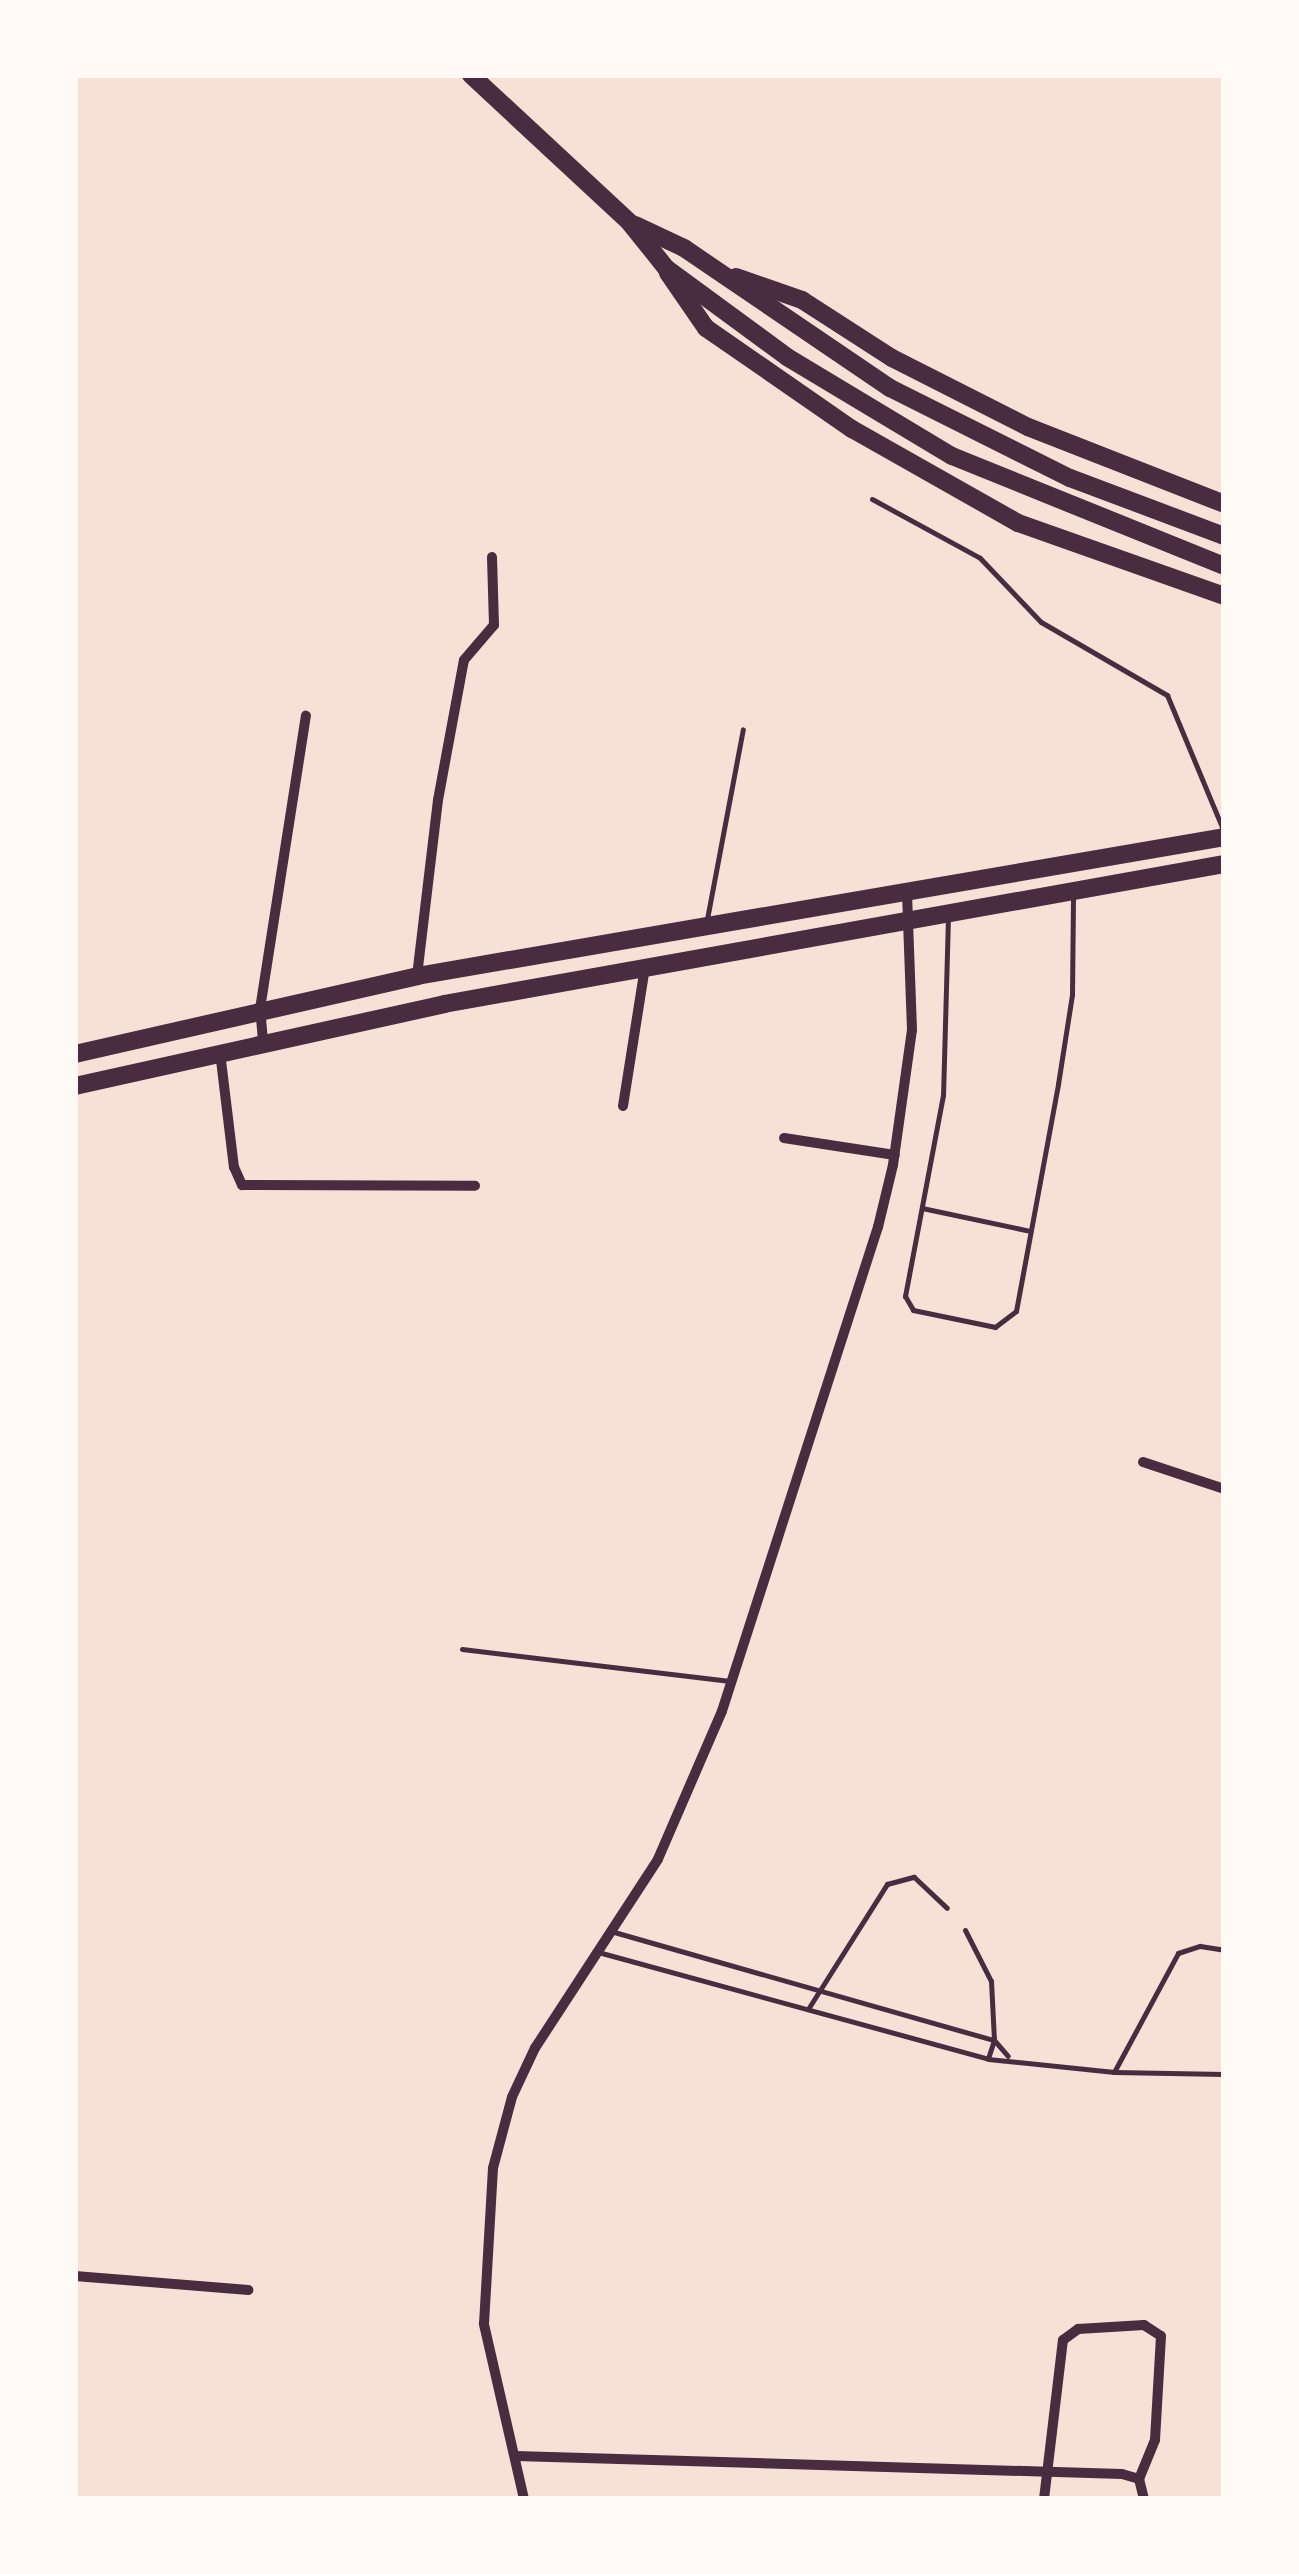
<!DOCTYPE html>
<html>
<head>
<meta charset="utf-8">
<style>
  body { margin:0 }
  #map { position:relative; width:1299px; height:2574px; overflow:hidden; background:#f7e1d7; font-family:Lora,serif }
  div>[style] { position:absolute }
  .service>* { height:5px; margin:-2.5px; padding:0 2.5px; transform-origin:2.5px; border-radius:2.5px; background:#4a2c40 }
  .minor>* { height:10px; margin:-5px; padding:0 5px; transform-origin:5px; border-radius:5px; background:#4a2c40 }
  .primary>* { height:18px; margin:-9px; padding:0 9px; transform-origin:9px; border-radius:9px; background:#4a2c40 }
  .trunk>* { height:18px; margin:-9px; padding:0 9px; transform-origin:9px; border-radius:9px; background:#4a2c40 }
  span { translate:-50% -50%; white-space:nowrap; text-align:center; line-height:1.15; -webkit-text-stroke:8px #fffaf5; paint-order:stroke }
  .frame { position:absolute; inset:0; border:78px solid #fffaf5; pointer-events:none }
</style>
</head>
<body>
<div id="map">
  <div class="service">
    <div style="left:872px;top:499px;width:123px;rotate:28.6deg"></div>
    <div style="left:980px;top:558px;width:88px;rotate:46.4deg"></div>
    <div style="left:1041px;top:622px;width:146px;rotate:30.1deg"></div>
    <div style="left:1167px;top:695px;width:148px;rotate:67.4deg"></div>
    <div style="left:948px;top:917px;width:178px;rotate:91.6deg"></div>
    <div style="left:943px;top:1095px;width:205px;rotate:100.7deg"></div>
    <div style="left:905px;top:1296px;width:16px;rotate:60deg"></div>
    <div style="left:913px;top:1310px;width:84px;rotate:11.7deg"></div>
    <div style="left:995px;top:1327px;width:26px;rotate:-37deg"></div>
    <div style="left:1016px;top:1311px;width:231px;rotate:-79.5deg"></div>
    <div style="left:1058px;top:1084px;width:90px;rotate:-81.1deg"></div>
    <div style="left:1072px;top:995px;width:102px;rotate:-89.4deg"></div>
    <div style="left:707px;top:919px;width:193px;rotate:-79.3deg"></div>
    <div style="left:922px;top:1208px;width:110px;rotate:12deg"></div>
    <div style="left:462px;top:1649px;width:272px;rotate:6.8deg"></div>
    <div style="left:965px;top:1930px;width:57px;rotate:63deg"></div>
    <div style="left:991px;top:1981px;width:59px;rotate:87.1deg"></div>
    <div style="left:994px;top:2040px;width:19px;rotate:108deg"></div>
    <div style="left:614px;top:1932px;width:395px;rotate:15.9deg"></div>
    <div style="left:994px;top:2040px;width:21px;rotate:49deg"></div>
    <div style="left:598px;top:1952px;width:404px;rotate:15.3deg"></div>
    <div style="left:988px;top:2059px;width:127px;rotate:5.9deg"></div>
    <div style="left:1114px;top:2072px;width:110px;rotate:1deg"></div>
    <div style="left:808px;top:2009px;width:148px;rotate:-57.7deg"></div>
    <div style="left:887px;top:1884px;width:28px;rotate:-15deg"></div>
    <div style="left:914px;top:1877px;width:45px;rotate:43.2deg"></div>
    <div style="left:1114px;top:2072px;width:135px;rotate:-61.7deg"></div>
    <div style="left:1178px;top:1953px;width:23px;rotate:-18deg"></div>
    <div style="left:1200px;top:1946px;width:24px;rotate:9deg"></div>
  </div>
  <div class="minor">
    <div style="left:417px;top:976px;width:177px;rotate:-83.2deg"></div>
    <div style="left:438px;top:800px;width:142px;rotate:-79.5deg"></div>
    <div style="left:464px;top:660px;width:46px;rotate:-49.4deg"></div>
    <div style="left:494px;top:625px;width:68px;rotate:-91.7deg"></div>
    <div style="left:263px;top:1041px;width:32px;rotate:-95deg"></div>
    <div style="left:260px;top:1009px;width:297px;rotate:-81.1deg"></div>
    <div style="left:220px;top:1052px;width:116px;rotate:83.1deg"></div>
    <div style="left:234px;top:1167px;width:20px;rotate:66deg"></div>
    <div style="left:242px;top:1185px;width:233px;rotate:0.2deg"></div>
    <div style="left:623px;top:1106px;width:141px;rotate:-81deg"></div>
    <div style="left:784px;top:1138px;width:112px;rotate:8.7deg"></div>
    <div style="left:1143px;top:1462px;width:85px;rotate:18.4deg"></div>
    <div style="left:75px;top:2276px;width:174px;rotate:4.6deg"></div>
    <div style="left:516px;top:2456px;width:606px;rotate:1.7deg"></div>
    <div style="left:1122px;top:2474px;width:18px;rotate:16deg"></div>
    <div style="left:1139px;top:2479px;width:21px;rotate:76deg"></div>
    <div style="left:524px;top:2499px;width:180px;rotate:-102.9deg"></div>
    <div style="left:484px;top:2324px;width:156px;rotate:-86.7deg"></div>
    <div style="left:493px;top:2168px;width:73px;rotate:-75deg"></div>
    <div style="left:512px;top:2097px;width:54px;rotate:-64.9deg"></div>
    <div style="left:535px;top:2048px;width:225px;rotate:-56.9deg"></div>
    <div style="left:658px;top:1859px;width:161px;rotate:-66.6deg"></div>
    <div style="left:722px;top:1711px;width:509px;rotate:-72.14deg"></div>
    <div style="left:878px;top:1227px;width:64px;rotate:-76.4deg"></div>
    <div style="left:893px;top:1165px;width:136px;rotate:-82deg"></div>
    <div style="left:912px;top:1030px;width:139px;rotate:-92.1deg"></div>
    <div style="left:1044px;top:2499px;width:160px;rotate:-83.2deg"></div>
    <div style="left:1063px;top:2340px;width:19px;rotate:-36deg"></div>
    <div style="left:1078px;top:2329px;width:66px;rotate:-3.5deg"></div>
    <div style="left:1144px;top:2325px;width:20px;rotate:33deg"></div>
    <div style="left:1161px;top:2336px;width:104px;rotate:93.3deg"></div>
    <div style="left:1155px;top:2440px;width:42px;rotate:112.3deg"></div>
  </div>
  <div class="primary">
    <div style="left:75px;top:1054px;width:351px;rotate:-12.8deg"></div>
    <div style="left:417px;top:976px;width:819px;rotate:-9.77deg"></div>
    <div style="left:75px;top:1086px;width:378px;rotate:-12.5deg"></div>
    <div style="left:444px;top:1004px;width:792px;rotate:-10.18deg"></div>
  </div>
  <div class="trunk">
    <div style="left:471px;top:75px;width:217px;rotate:42.9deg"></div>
    <div style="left:630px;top:223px;width:58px;rotate:51.3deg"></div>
    <div style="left:666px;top:268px;width:150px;rotate:36.3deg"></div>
    <div style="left:787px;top:357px;width:192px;rotate:31deg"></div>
    <div style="left:952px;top:456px;width:293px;rotate:22deg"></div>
    <div style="left:635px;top:225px;width:54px;rotate:25.1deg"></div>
    <div style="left:684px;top:248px;width:249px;rotate:34.2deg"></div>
    <div style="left:890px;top:388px;width:201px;rotate:26.6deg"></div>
    <div style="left:1070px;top:478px;width:165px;rotate:20.6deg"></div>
    <div style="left:668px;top:273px;width:67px;rotate:55.4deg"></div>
    <div style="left:706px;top:328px;width:178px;rotate:34.7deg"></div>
    <div style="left:852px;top:429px;width:191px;rotate:29.5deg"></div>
    <div style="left:1018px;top:523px;width:219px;rotate:19.5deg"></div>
    <div style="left:736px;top:277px;width:70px;rotate:19.2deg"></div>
    <div style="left:802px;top:300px;width:107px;rotate:32.8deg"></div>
    <div style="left:892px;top:358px;width:153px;rotate:26.9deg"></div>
    <div style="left:1028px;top:427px;width:211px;rotate:21.4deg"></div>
  </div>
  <div class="frame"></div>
</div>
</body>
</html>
